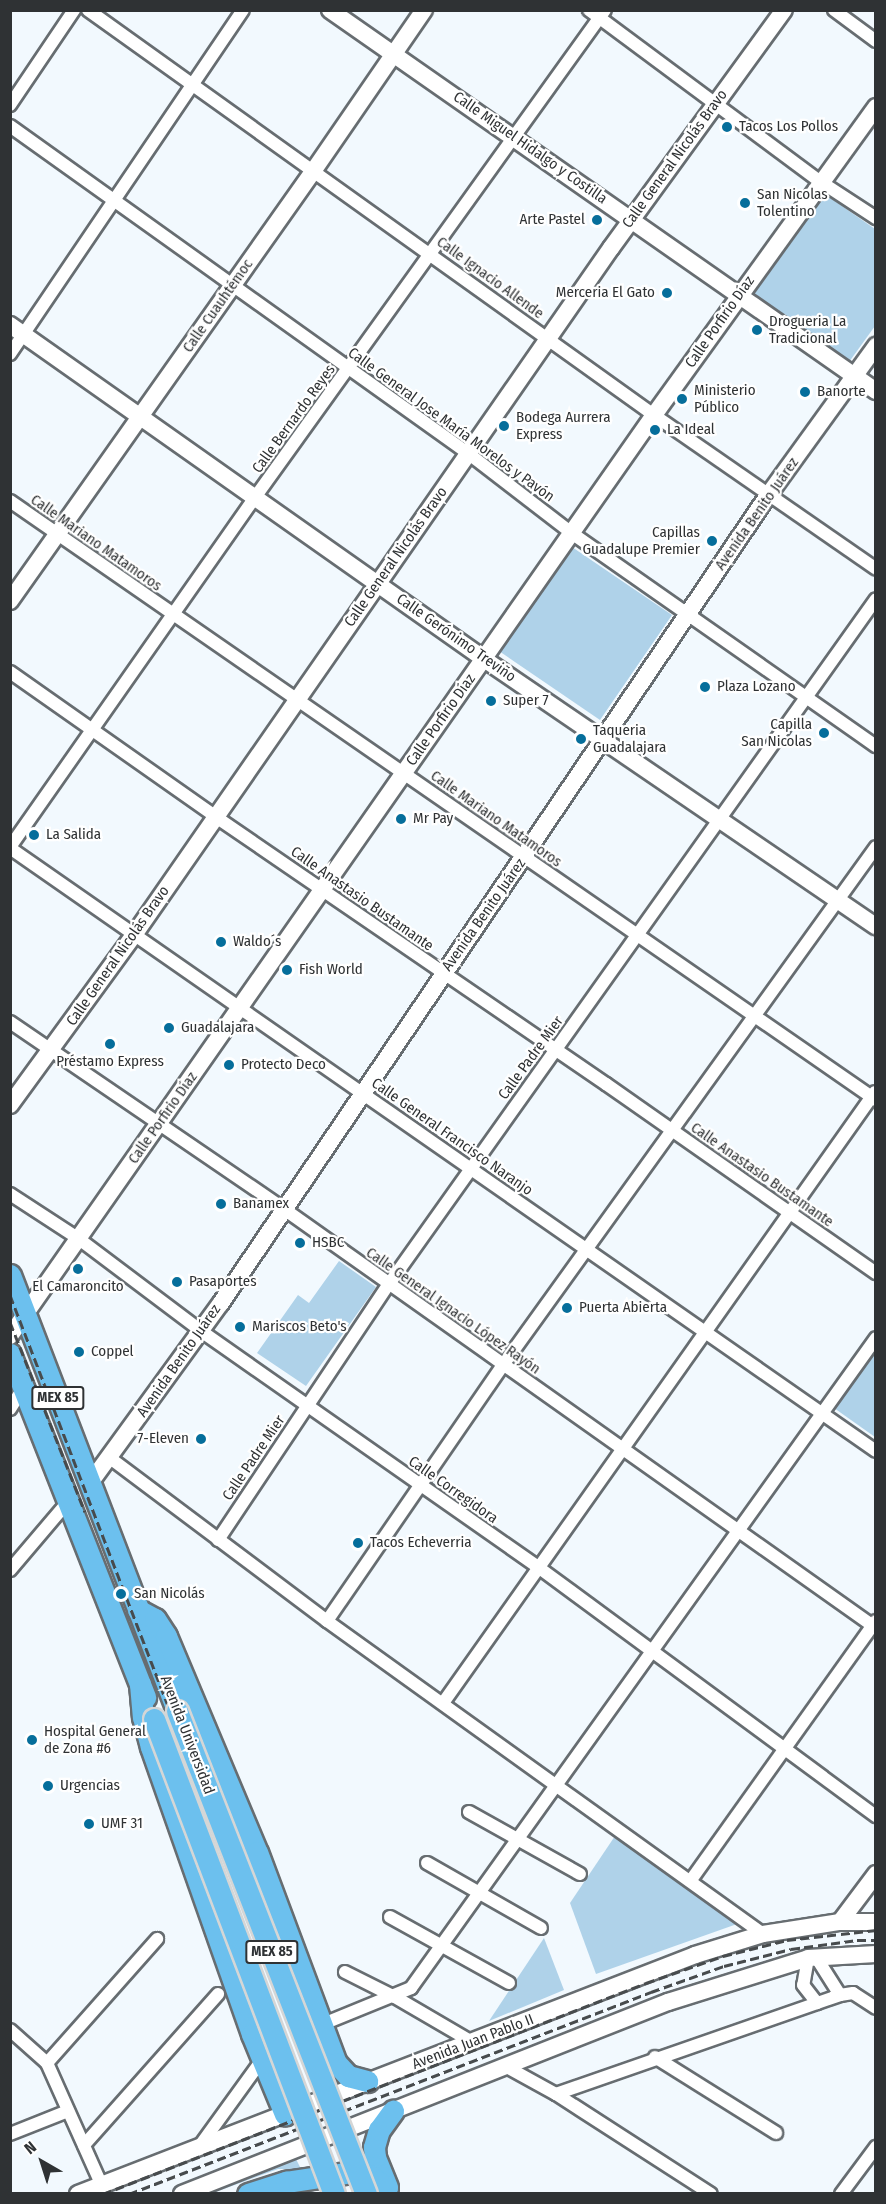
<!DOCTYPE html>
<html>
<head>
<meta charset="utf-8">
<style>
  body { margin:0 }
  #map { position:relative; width:886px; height:2204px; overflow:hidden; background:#f2f9fe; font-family:"Fira Sans Condensed",sans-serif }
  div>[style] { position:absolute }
  .green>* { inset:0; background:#afd2e9 }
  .roads { filter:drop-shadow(2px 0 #676d71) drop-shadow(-2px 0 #676d71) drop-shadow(0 2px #676d71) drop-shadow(0 -2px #676d71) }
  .minor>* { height:12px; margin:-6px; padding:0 6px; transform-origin:6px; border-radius:6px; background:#fff }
  .tertiary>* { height:16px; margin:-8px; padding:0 8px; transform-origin:8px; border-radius:8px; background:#fff }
  .trunk>* { height:21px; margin:-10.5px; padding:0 10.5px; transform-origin:10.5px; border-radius:10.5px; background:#6cc0ee }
  .rail>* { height:3px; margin-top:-1.5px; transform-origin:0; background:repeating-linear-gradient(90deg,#474b4d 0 9px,transparent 0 13.5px) }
  .bridges { filter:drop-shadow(2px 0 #d5d6d6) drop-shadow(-2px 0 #d5d6d6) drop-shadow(0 2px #d5d6d6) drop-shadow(0 -2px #d5d6d6) }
  .trunk-bridge>* { height:21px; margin:-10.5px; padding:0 10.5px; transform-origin:10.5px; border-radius:10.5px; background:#6cc0ee }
  .dots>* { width:16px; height:16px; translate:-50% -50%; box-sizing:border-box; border:3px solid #fff; border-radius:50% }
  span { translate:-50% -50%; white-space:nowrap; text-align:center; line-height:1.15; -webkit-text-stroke:4.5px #fff; paint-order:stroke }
  .shield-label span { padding:2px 4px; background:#fff; border:2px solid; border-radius:4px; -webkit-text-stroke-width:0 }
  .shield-label { font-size:14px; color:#2f3234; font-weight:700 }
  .poi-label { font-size:15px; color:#2f3234 }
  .left { translate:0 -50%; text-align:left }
  .right { translate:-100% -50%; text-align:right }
  .street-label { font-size:15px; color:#2f3234 }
  .frame { position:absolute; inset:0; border:12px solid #2f3234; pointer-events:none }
  .north { position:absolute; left:12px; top:2132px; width:60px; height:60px; -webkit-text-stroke:4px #fff; paint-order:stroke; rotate:321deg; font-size:16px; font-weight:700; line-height:24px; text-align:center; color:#2f3234 }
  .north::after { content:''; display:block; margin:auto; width:21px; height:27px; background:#2f3234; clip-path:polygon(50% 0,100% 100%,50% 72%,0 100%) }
</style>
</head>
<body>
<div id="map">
  <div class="green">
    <div style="clip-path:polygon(819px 190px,875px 229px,875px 326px,849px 362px,748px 291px)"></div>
    <div style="clip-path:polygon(572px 547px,672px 615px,600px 720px,499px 651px)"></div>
    <div style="clip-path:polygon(339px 1261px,376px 1287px,306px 1386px,257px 1353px,298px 1295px,309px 1303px)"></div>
    <div style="clip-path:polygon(875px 1350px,875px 1437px,834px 1408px)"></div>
    <div style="clip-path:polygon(615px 1836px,737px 1924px,596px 1974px,570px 1903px)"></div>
    <div style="clip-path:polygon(544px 1938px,564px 1990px,489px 2021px)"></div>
    <div style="clip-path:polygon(292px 2151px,301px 2169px,278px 2169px,213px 2193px,186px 2194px)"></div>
  </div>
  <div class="roads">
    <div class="minor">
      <div style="left:88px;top:10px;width:696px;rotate:35.59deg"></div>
      <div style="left:654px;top:415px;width:270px;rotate:34.7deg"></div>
      <div style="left:589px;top:10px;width:289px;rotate:36.6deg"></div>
      <div style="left:821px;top:182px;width:66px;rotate:33.2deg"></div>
      <div style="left:834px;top:10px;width:52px;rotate:36.4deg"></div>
      <div style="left:10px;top:105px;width:115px;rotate:-56deg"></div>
      <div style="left:10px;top:126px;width:564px;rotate:35.55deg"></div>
      <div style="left:469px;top:454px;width:131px;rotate:37.6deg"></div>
      <div style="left:573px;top:534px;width:370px;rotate:35deg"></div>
      <div style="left:10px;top:354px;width:415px;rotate:-55.9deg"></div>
      <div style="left:10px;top:501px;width:1053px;rotate:34.67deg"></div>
      <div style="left:10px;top:672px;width:252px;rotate:35.1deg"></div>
      <div style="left:216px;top:817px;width:473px;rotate:34.4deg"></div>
      <div style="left:606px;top:1084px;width:330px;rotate:35deg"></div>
      <div style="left:10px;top:847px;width:429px;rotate:-55deg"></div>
      <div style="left:256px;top:496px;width:598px;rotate:-54.32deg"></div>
      <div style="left:10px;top:848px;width:1055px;rotate:34.85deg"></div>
      <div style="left:10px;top:1022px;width:332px;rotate:34.3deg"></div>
      <div style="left:284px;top:1209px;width:725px;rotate:35.29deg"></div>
      <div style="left:10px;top:1194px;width:82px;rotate:33.1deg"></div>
      <div style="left:79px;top:1239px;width:153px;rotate:37deg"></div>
      <div style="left:201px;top:1331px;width:411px;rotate:35deg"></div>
      <div style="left:538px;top:1567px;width:420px;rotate:36.4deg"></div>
      <div style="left:10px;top:1409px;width:25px;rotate:-58deg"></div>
      <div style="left:110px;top:1458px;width:271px;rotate:36.9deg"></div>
      <div style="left:327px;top:1621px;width:537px;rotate:35.67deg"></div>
      <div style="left:218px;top:1540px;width:308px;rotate:-56.3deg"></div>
      <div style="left:389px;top:1284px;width:840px;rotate:-54.59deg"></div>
      <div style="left:10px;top:1570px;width:88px;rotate:-49.6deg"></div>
      <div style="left:327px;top:1621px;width:311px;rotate:-55.5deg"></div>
      <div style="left:503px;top:1365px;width:638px;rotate:-54.24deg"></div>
      <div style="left:443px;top:1703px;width:748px;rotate:-54.74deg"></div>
      <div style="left:469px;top:1812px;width:127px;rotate:29.2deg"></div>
      <div style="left:427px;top:1863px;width:131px;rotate:29.7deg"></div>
      <div style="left:691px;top:1880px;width:318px;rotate:-54.5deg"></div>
      <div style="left:390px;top:1917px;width:136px;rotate:29deg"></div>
      <div style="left:816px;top:1957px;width:45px;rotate:57.7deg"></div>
      <div style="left:808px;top:1958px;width:27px;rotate:100deg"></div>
      <div style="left:803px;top:1985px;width:23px;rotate:52deg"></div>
      <div style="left:345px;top:1972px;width:56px;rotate:26.6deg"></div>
      <div style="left:395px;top:1997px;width:89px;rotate:30.3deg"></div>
      <div style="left:323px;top:2024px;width:95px;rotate:-22.2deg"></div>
      <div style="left:411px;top:1988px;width:799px;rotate:-54.42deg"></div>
      <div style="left:10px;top:2030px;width:50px;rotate:41.7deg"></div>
      <div style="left:47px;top:2063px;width:133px;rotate:65.9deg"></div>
      <div style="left:655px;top:2057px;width:143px;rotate:32.1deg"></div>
      <div style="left:47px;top:2063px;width:166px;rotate:-48.4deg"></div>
      <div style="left:505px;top:2066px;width:58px;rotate:28.8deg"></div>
      <div style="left:556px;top:2094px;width:184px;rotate:32.8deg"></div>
      <div style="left:556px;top:2094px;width:301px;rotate:-19.2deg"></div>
      <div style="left:840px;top:1995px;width:13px;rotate:-9deg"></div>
      <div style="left:853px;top:1993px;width:27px;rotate:33deg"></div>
      <div style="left:10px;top:2134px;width:62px;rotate:-21.6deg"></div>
      <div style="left:84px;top:2145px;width:202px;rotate:-48.4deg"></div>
      <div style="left:199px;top:2147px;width:107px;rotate:-54.1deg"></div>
      <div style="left:841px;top:2194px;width:59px;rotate:-53.3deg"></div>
    </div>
    <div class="tertiary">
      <div style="left:330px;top:10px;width:666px;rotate:34.91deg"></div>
      <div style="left:10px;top:325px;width:580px;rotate:35.17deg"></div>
      <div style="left:484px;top:659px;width:474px;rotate:34.3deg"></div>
      <div style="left:10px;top:601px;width:527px;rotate:-54.8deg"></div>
      <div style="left:314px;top:170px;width:194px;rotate:-55.5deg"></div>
      <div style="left:10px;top:1105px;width:210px;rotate:-53.9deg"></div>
      <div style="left:134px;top:935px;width:836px;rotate:-55.23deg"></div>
      <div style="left:611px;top:248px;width:294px;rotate:-54deg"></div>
      <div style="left:10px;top:1336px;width:1124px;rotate:-55.04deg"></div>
      <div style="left:654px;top:415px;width:380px;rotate:-54.2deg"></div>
      <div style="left:90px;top:1483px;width:223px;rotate:-54deg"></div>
      <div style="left:221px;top:1303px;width:977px;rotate:-55.89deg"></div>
      <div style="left:769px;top:494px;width:183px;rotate:-54.1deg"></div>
      <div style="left:840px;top:1922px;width:60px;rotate:-53.1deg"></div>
      <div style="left:78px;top:2194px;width:662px;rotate:-21.17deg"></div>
      <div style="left:695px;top:1955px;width:71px;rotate:-17.2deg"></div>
      <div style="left:763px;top:1934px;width:78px;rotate:-8.9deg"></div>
      <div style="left:840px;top:1922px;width:36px"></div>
      <div style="left:182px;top:2194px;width:523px;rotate:-21.56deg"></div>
      <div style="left:668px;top:2002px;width:147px;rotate:-17.4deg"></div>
      <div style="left:808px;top:1958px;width:68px;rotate:-3.4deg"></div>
    </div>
    <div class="trunk">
      <div style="left:10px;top:1275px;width:467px;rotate:69deg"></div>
      <div style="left:10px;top:1354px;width:369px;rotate:68.5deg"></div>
      <div style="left:138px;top:1610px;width:19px;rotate:28deg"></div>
      <div style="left:155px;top:1619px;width:20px;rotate:57deg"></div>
      <div style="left:166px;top:1636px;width:234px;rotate:67.2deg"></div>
      <div style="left:257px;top:1852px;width:225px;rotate:69.5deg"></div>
      <div style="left:336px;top:2063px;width:18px;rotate:47deg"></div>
      <div style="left:348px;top:2076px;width:20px;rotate:15deg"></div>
      <div style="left:140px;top:1684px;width:33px;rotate:85deg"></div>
      <div style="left:143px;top:1717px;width:31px;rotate:75deg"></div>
      <div style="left:151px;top:1747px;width:304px;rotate:70.6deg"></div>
      <div style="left:252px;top:2034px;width:87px;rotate:67.6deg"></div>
      <div style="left:387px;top:2187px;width:32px;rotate:-112deg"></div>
      <div style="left:375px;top:2157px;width:10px;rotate:-96deg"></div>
      <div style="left:374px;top:2147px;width:18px;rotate:-74deg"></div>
      <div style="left:379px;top:2130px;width:24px;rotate:-54deg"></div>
      <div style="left:248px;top:2194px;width:40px;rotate:-18deg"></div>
      <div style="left:286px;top:2182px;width:66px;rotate:-8.7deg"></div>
      <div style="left:351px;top:2172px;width:18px;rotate:9deg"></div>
      <div style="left:369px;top:2175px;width:22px;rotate:36deg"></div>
    </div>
  </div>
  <div class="rail">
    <div style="left:10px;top:1295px;width:963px;rotate:68.95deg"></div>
    <div style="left:10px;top:1322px;width:204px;rotate:68.5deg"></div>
    <div style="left:240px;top:1918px;width:296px;rotate:69deg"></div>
    <div style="left:103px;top:2194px;width:583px;rotate:-21.24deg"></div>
    <div style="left:646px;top:1983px;width:82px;rotate:-19.3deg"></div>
    <div style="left:723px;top:1956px;width:66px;rotate:-14deg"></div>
    <div style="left:787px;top:1940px;width:90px;rotate:-6.4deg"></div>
    <div style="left:129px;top:2194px;width:560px;rotate:-21.16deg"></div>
    <div style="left:651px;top:1992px;width:77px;rotate:-19.6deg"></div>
    <div style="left:724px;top:1966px;width:69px;rotate:-14.2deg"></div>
    <div style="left:791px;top:1949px;width:67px;rotate:-7.8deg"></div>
    <div style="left:857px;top:1940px;width:19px"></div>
  </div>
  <div class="bridges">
    <div class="trunk-bridge">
      <div style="left:177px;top:1711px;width:519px;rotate:68.63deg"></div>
      <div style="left:154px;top:1719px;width:508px;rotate:69.25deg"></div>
    </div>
  </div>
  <div class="dots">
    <div style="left:727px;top:127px;background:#066e9b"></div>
    <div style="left:745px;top:203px;background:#066e9b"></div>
    <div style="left:597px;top:220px;background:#066e9b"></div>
    <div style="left:667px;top:293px;background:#066e9b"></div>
    <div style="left:757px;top:330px;background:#066e9b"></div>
    <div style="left:805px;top:392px;background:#066e9b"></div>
    <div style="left:682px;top:399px;background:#066e9b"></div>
    <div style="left:504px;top:426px;background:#066e9b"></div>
    <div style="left:655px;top:430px;background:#066e9b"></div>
    <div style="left:712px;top:541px;background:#066e9b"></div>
    <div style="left:705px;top:687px;background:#066e9b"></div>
    <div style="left:491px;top:701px;background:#066e9b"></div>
    <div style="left:824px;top:733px;background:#066e9b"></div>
    <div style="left:581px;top:739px;background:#066e9b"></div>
    <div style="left:401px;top:819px;background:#066e9b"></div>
    <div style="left:34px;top:835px;background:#066e9b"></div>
    <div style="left:221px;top:942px;background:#066e9b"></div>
    <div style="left:287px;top:970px;background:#066e9b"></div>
    <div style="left:169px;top:1028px;background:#066e9b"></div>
    <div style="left:110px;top:1044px;background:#066e9b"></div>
    <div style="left:229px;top:1065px;background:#066e9b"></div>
    <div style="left:221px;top:1204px;background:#066e9b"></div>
    <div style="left:300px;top:1243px;background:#066e9b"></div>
    <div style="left:78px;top:1269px;background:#066e9b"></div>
    <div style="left:177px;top:1282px;background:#066e9b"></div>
    <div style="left:567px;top:1308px;background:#066e9b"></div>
    <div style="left:240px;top:1327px;background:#066e9b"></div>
    <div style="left:79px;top:1352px;background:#066e9b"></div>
    <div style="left:201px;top:1439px;background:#066e9b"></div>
    <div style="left:358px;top:1543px;background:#066e9b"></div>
    <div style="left:121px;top:1594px;background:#066e9b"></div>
    <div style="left:32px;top:1740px;background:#066e9b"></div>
    <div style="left:48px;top:1786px;background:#066e9b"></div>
    <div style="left:89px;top:1824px;background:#066e9b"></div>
  </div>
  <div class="shield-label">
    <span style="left:58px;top:1398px">MEX 85</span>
    <span style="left:272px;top:1952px">MEX 85</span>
  </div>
  <div class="poi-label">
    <span class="left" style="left:739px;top:127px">Tacos Los Pollos</span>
    <span class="left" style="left:757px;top:203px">San Nicolas<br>Tolentino</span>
    <span class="right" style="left:585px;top:220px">Arte Pastel</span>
    <span class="right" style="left:655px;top:293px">Merceria El Gato</span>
    <span class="left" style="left:769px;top:330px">Drogueria La<br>Tradicional</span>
    <span class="left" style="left:694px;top:399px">Ministerio<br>Público</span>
    <span class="left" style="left:817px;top:392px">Banorte</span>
    <span class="left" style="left:516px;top:426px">Bodega Aurrera<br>Express</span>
    <span class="left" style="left:667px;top:430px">La Ideal</span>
    <span class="right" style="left:700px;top:541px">Capillas<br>Guadalupe Premier</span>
    <span class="left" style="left:717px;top:687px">Plaza Lozano</span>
    <span class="left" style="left:503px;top:701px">Super 7</span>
    <span class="right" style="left:812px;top:733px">Capilla<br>San Nicolas</span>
    <span class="left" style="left:593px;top:739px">Taqueria<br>Guadalajara</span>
    <span class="left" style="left:413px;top:819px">Mr Pay</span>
    <span class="left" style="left:46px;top:835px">La Salida</span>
    <span class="left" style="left:233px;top:942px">Waldo´s</span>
    <span class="left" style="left:299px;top:970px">Fish World</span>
    <span class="left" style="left:181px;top:1028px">Guadalajara</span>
    <span style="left:110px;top:1062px">Préstamo Express</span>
    <span class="left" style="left:241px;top:1065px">Protecto Deco</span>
    <span class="left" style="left:233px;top:1204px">Banamex</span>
    <span class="left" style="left:312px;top:1243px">HSBC</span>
    <span class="left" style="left:189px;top:1282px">Pasaportes</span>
    <span style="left:78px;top:1287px">El Camaroncito</span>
    <span class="left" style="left:579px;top:1308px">Puerta Abierta</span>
    <span class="left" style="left:252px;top:1327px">Mariscos Beto's</span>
    <span class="left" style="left:91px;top:1352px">Coppel</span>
    <span class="right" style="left:189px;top:1439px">7-Eleven</span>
    <span class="left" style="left:370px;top:1543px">Tacos Echeverria</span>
    <span class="left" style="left:134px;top:1594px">San Nicolás</span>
    <span class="left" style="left:44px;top:1740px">Hospital General<br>de Zona #6</span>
    <span class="left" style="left:60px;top:1786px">Urgencias</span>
    <span class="left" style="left:101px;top:1824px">UMF 31</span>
  </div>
  <div class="street-label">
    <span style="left:530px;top:148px;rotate:35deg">Calle Miguel Hidalgo y Costilla</span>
    <span style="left:675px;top:159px;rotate:-54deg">Calle General Nicolás Bravo</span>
    <span style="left:490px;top:278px;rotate:36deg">Calle Ignacio Allende</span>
    <span style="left:218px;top:306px;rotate:-55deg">Calle Cuauhtémoc</span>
    <span style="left:720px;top:322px;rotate:-55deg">Calle Porfirio Díaz</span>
    <span style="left:294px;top:419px;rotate:-54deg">Calle Bernardo Reyes</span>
    <span style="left:451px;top:425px;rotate:36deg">Calle General Jose María Morelos y Pavón</span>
    <span style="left:757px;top:514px;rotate:-55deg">Avenida Benito Juárez</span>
    <span style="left:96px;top:543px;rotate:35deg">Calle Mariano Matamoros</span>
    <span style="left:396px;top:557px;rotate:-55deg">Calle General Nicolás Bravo</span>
    <span style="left:456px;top:638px;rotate:35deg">Calle Gerónimo Treviño</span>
    <span style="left:441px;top:720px;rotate:-55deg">Calle Porfirio Díaz</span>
    <span style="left:496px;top:819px;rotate:35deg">Calle Mariano Matamoros</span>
    <span style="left:362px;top:899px;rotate:35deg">Calle Anastasio Bustamante</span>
    <span style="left:484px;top:915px;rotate:-55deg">Avenida Benito Juárez</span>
    <span style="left:118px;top:956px;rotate:-55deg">Calle General Nicolás Bravo</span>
    <span style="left:531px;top:1058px;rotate:-54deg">Calle Padre Mier</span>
    <span style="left:163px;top:1118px;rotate:-55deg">Calle Porfirio Díaz</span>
    <span style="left:452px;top:1137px;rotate:35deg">Calle General Francisco Naranjo</span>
    <span style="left:762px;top:1175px;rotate:35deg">Calle Anastasio Bustamante</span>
    <span style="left:453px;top:1311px;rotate:35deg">Calle General Ignacio López Rayón</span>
    <span style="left:179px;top:1361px;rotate:-55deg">Avenida Benito Juárez</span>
    <span style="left:254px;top:1458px;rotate:-56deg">Calle Padre Mier</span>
    <span style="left:453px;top:1490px;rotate:35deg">Calle Corregidora</span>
    <span style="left:187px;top:1735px;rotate:69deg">Avenida Universidad</span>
    <span style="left:473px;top:2042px;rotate:-21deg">Avenida Juan Pablo II</span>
  </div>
  <div class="frame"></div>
  <div class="north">N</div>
</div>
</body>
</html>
